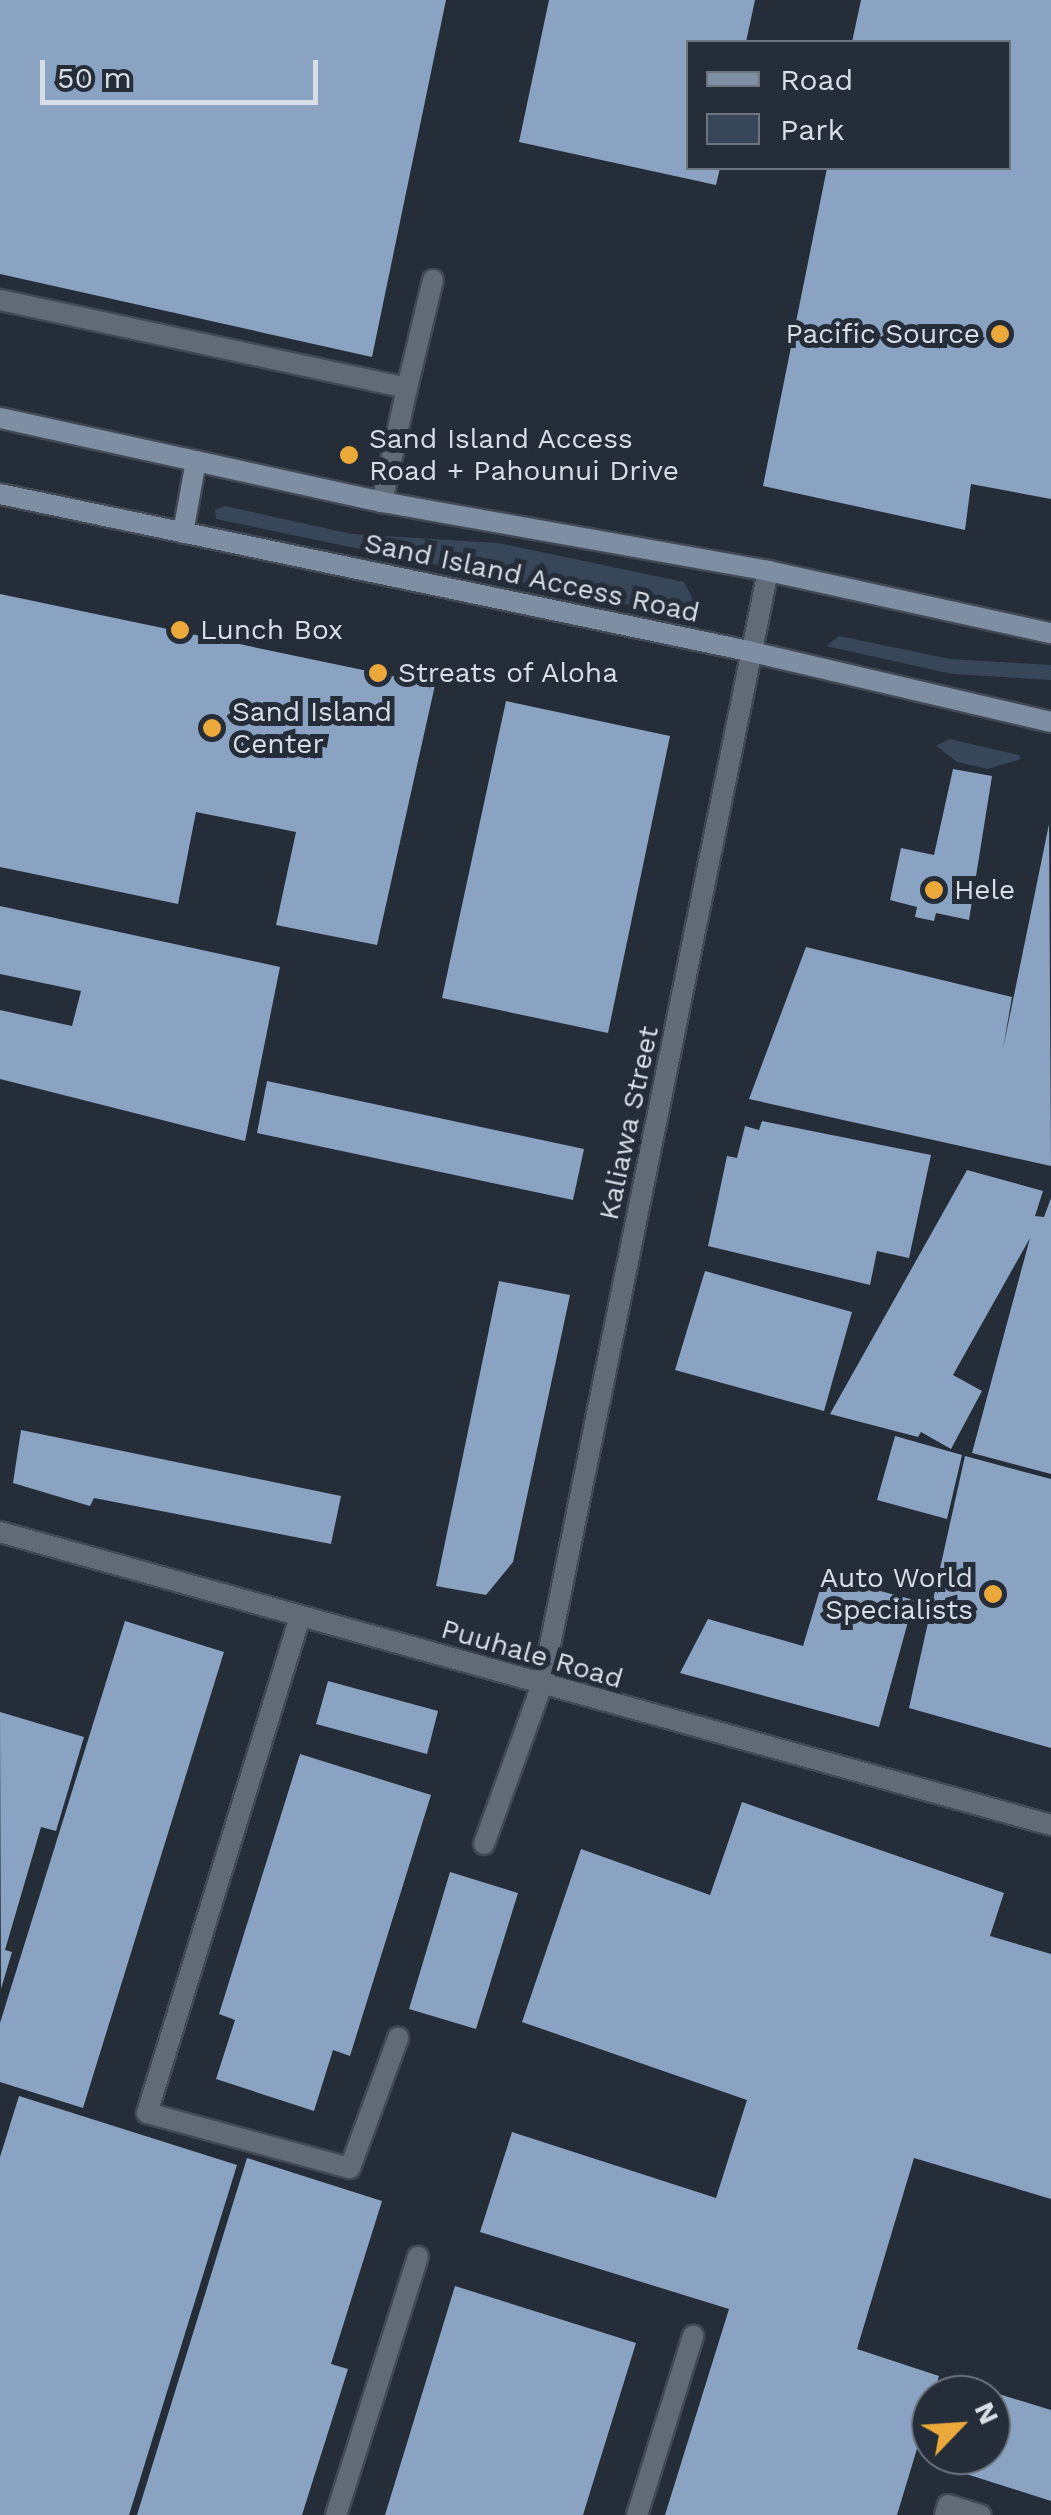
<!DOCTYPE html>
<html>
<head>
<meta charset="utf-8">
<style>
  body { margin:0 }
  #map { position:relative; width:1051px; height:2515px; overflow:hidden; background:#242d38; font-family:"Work Sans",sans-serif }
  div>[style] { position:absolute }
  .green>* { inset:0; background:#374659 }
  .building>* { inset:0; background:#8ba3c2 }
  .roads { filter:drop-shadow(2px 0 #414954) drop-shadow(-2px 0 #414954) drop-shadow(0 2px #414954) drop-shadow(0 -2px #414954) }
  .service>* { height:20px; margin:-10px; padding:0 10px; transform-origin:10px; border-radius:10px; background:#616b78 }
  .minor>* { height:20px; margin:-10px; padding:0 10px; transform-origin:10px; border-radius:10px; background:#616b78 }
  .tertiary>* { height:20px; margin:-10px; padding:0 10px; transform-origin:10px; border-radius:10px; background:#616b78 }
  .secondary>* { height:20px; margin:-10px; padding:0 10px; transform-origin:10px; border-radius:10px; background:#7e8ea3 }
  .dots>* { width:28px; height:28px; translate:-50% -50%; box-sizing:border-box; border:5px solid #242d38; border-radius:50% }
  span { translate:-50% -50%; white-space:nowrap; text-align:center; line-height:1.15; -webkit-text-stroke:10px #242d38; paint-order:stroke }
  .poi-label { font-size:28px; color:#d8dee6 }
  .right { translate:-100% -50%; text-align:right }
  .left { translate:0 -50%; text-align:left }
  .street-label { font-size:28px; color:#d8dee6 }
  .legend { position:absolute; left:686px; top:40px; width:325px; height:130px; box-sizing:border-box; background:#242d38; border:2px solid #6c747e; margin:0; padding:12px 18px; list-style:none; font-size:30px; color:#d8dee6 }
  .legend li { display:flex; align-items:center; gap:20px; height:50px }
  .legend b { width:50px; border:2px solid #6c747e }
  .north { position:absolute; left:911px; top:2375px; width:100px; height:100px; box-sizing:border-box; background:#242d38; border:2px solid #6c747e; border-radius:50%; rotate:65deg; font-size:28px; font-weight:700; line-height:40px; text-align:center; color:#d8dee6 }
  .north::after { content:''; display:block; margin:auto; width:35px; height:45px; background:#eca93b; clip-path:polygon(50% 0,100% 100%,50% 72%,0 100%) }
  .scale { position:absolute; left:40px; top:60px; width:278px; height:45px; box-sizing:border-box; border:5px solid #d8dee6; border-top:0; padding-left:12px; font-size:30px; line-height:35px; white-space:nowrap; color:#d8dee6; -webkit-text-stroke:8px #242d38; paint-order:stroke }
</style>
</head>
<body>
<div id="map">
  <div class="green">
    <div style="clip-path:polygon(225px 506px,352px 534px,498px 543px,684px 582px,695px 603px,677px 615px,216px 519px,215px 510px)"></div>
    <div style="clip-path:polygon(839px 636px,950px 659px,1051px 665px,1051px 680px,952px 674px,826px 646px)"></div>
    <div style="clip-path:polygon(949px 739px,1019px 755px,1021px 759px,988px 769px,957px 762px,936px 746px)"></div>
  </div>
  <div class="building">
    <div style="clip-path:polygon(0 0,446px 0,372px 357px,0 274px)"></div>
    <div style="clip-path:polygon(549px 0,755px 0,746px 42px,688px 42px,688px 168px,720px 168px,716px 185px,519px 142px)"></div>
    <div style="clip-path:polygon(861px 0,1051px 0,1051px 499px,971px 484px,965px 530px,763px 486px,827px 168px,1008px 168px,1008px 42px,852px 42px)"></div>
    <div style="clip-path:polygon(0 594px,435px 685px,377px 945px,276px 925px,296px 832px,196px 812px,178px 904px,0 867px)"></div>
    <div style="clip-path:polygon(506px 701px,670px 736px,608px 1033px,442px 998px)"></div>
    <div style="clip-path:polygon(953px 769px,992px 776px,969px 920px,936px 913px,934px 921px,915px 917px,917px 907px,890px 900px,901px 848px,934px 855px)"></div>
    <div style="clip-path:polygon(1049px 824px,1051px 1166px,749px 1099px,806px 947px,1012px 997px,1003px 1049px)"></div>
    <div style="clip-path:polygon(0 906px,280px 967px,245px 1141px,0 1079px,0 1010px,72px 1026px,81px 991px,0 974px)"></div>
    <div style="clip-path:polygon(267px 1081px,584px 1149px,573px 1200px,257px 1133px)"></div>
    <div style="clip-path:polygon(762px 1121px,931px 1155px,909px 1258px,877px 1251px,870px 1285px,708px 1246px,727px 1156px,737px 1158px,745px 1126px,759px 1130px)"></div>
    <div style="clip-path:polygon(967px 1170px,1043px 1191px,1035px 1216px,1044px 1217px,1051px 1198px,1051px 1474px,972px 1453px,1030px 1238px,953px 1375px,982px 1391px,951px 1449px,921px 1432px,918px 1437px,830px 1414px)"></div>
    <div style="clip-path:polygon(705px 1271px,852px 1312px,824px 1411px,675px 1370px)"></div>
    <div style="clip-path:polygon(499px 1281px,570px 1295px,513px 1562px,486px 1595px,436px 1586px)"></div>
    <div style="clip-path:polygon(21px 1430px,341px 1496px,331px 1544px,94px 1498px,90px 1506px,13px 1483px)"></div>
    <div style="clip-path:polygon(895px 1436px,962px 1455px,947px 1519px,877px 1500px)"></div>
    <div style="clip-path:polygon(965px 1456px,1051px 1479px,1051px 1748px,909px 1708px)"></div>
    <div style="clip-path:polygon(824px 1576px,914px 1600px,879px 1727px,680px 1673px,708px 1619px,803px 1646px)"></div>
    <div style="clip-path:polygon(125px 1621px,224px 1652px,83px 2108px,0 2082px,0 2023px)"></div>
    <div style="clip-path:polygon(328px 1681px,438px 1711px,427px 1754px,316px 1724px)"></div>
    <div style="clip-path:polygon(0 1712px,84px 1737px,56px 1831px,41px 1827px,5px 1950px,12px 1952px,1px 1989px)"></div>
    <div style="clip-path:polygon(300px 1754px,431px 1795px,350px 2056px,333px 2050px,314px 2111px,216px 2079px,235px 2020px,219px 2014px)"></div>
    <div style="clip-path:polygon(742px 1802px,1004px 1893px,990px 1936px,1051px 1954px,1051px 2199px,914px 2158px,857px 2349px,939px 2376px,897px 2515px,665px 2515px,729px 2309px,480px 2232px,512px 2132px,716px 2198px,747px 2100px,522px 2022px,581px 1849px,710px 1895px)"></div>
    <div style="clip-path:polygon(450px 1872px,518px 1893px,476px 2029px,409px 2009px)"></div>
    <div style="clip-path:polygon(19px 2096px,237px 2165px,129px 2515px,0 2515px,0 2157px)"></div>
    <div style="clip-path:polygon(247px 2158px,382px 2201px,331px 2364px,348px 2369px,302px 2515px,137px 2515px)"></div>
    <div style="clip-path:polygon(455px 2286px,636px 2343px,583px 2515px,385px 2515px)"></div>
    <div style="clip-path:polygon(963px 2383px,1051px 2410px,1051px 2501px,938px 2465px,941px 2455px,991px 2455px,991px 2395px,959px 2395px)"></div>
  </div>
  <div class="roads">
    <div class="service">
      <div style="left:0;top:300px;width:416px;rotate:12.2deg"></div>
      <div style="left:407px;top:388px;width:117px;rotate:102.4deg"></div>
      <div style="left:407px;top:388px;width:111px;rotate:-76.5deg"></div>
      <div style="left:300px;top:1617px;width:519px;rotate:107.14deg"></div>
      <div style="left:147px;top:2113px;width:210px;rotate:15.2deg"></div>
      <div style="left:350px;top:2168px;width:139px;rotate:-69.7deg"></div>
      <div style="left:484px;top:1844px;width:169px;rotate:-70deg"></div>
      <div style="left:336px;top:2515px;width:271px;rotate:-72.4deg"></div>
      <div style="left:637px;top:2515px;width:188px;rotate:-72.6deg"></div>
      <div style="left:945px;top:2515px;width:10px;rotate:-73deg"></div>
      <div style="left:948px;top:2505px;width:34px;rotate:17deg"></div>
    </div>
    <div class="minor">
      <div style="left:542px;top:1685px;width:1137px;rotate:-78.53deg"></div>
    </div>
    <div class="tertiary">
      <div style="left:0;top:1532px;width:1091px;rotate:15.58deg"></div>
    </div>
    <div class="secondary">
      <div style="left:0;top:418px;width:391px;rotate:12.4deg"></div>
      <div style="left:382px;top:502px;width:392px;rotate:10.1deg"></div>
      <div style="left:768px;top:571px;width:290px;rotate:12.4deg"></div>
      <div style="left:0;top:494px;width:764px;rotate:11.85deg"></div>
      <div style="left:748px;top:651px;width:311px;rotate:13.2deg"></div>
      <div style="left:183px;top:533px;width:73px;rotate:-79.8deg"></div>
    </div>
  </div>
  <div class="dots">
    <div style="left:1000px;top:334px;background:#eca93b"></div>
    <div style="left:349px;top:455px;background:#eca93b"></div>
    <div style="left:180px;top:630px;background:#eca93b"></div>
    <div style="left:378px;top:673px;background:#eca93b"></div>
    <div style="left:212px;top:728px;background:#eca93b"></div>
    <div style="left:934px;top:890px;background:#eca93b"></div>
    <div style="left:993px;top:1594px;background:#eca93b"></div>
  </div>
  <div class="poi-label">
    <span class="right" style="left:980px;top:334px">Pacific Source</span>
    <span class="left" style="left:369px;top:455px">Sand Island Access<br>Road + Pahounui Drive</span>
    <span class="left" style="left:200px;top:630px">Lunch Box</span>
    <span class="left" style="left:398px;top:673px">Streats of Aloha</span>
    <span class="left" style="left:232px;top:728px">Sand Island<br>Center</span>
    <span class="left" style="left:954px;top:890px">Hele</span>
    <span class="right" style="left:973px;top:1594px">Auto World<br>Specialists</span>
  </div>
  <div class="street-label">
    <span style="left:532px;top:578px;rotate:12deg">Sand Island Access Road</span>
    <span style="left:629px;top:1123px;rotate:-78deg">Kaliawa Street</span>
    <span style="left:532px;top:1654px;rotate:16deg">Puuhale Road</span>
  </div>
  <ul class="legend">
  <li><b style="height:12px;background:#7e8ea3"></b>Road</li>
  <li><b style="height:28px;background:#374659"></b>Park</li>
  </ul>
  <div class="north">N</div>
  <div class="scale">50 m</div>
</div>
</body>
</html>
